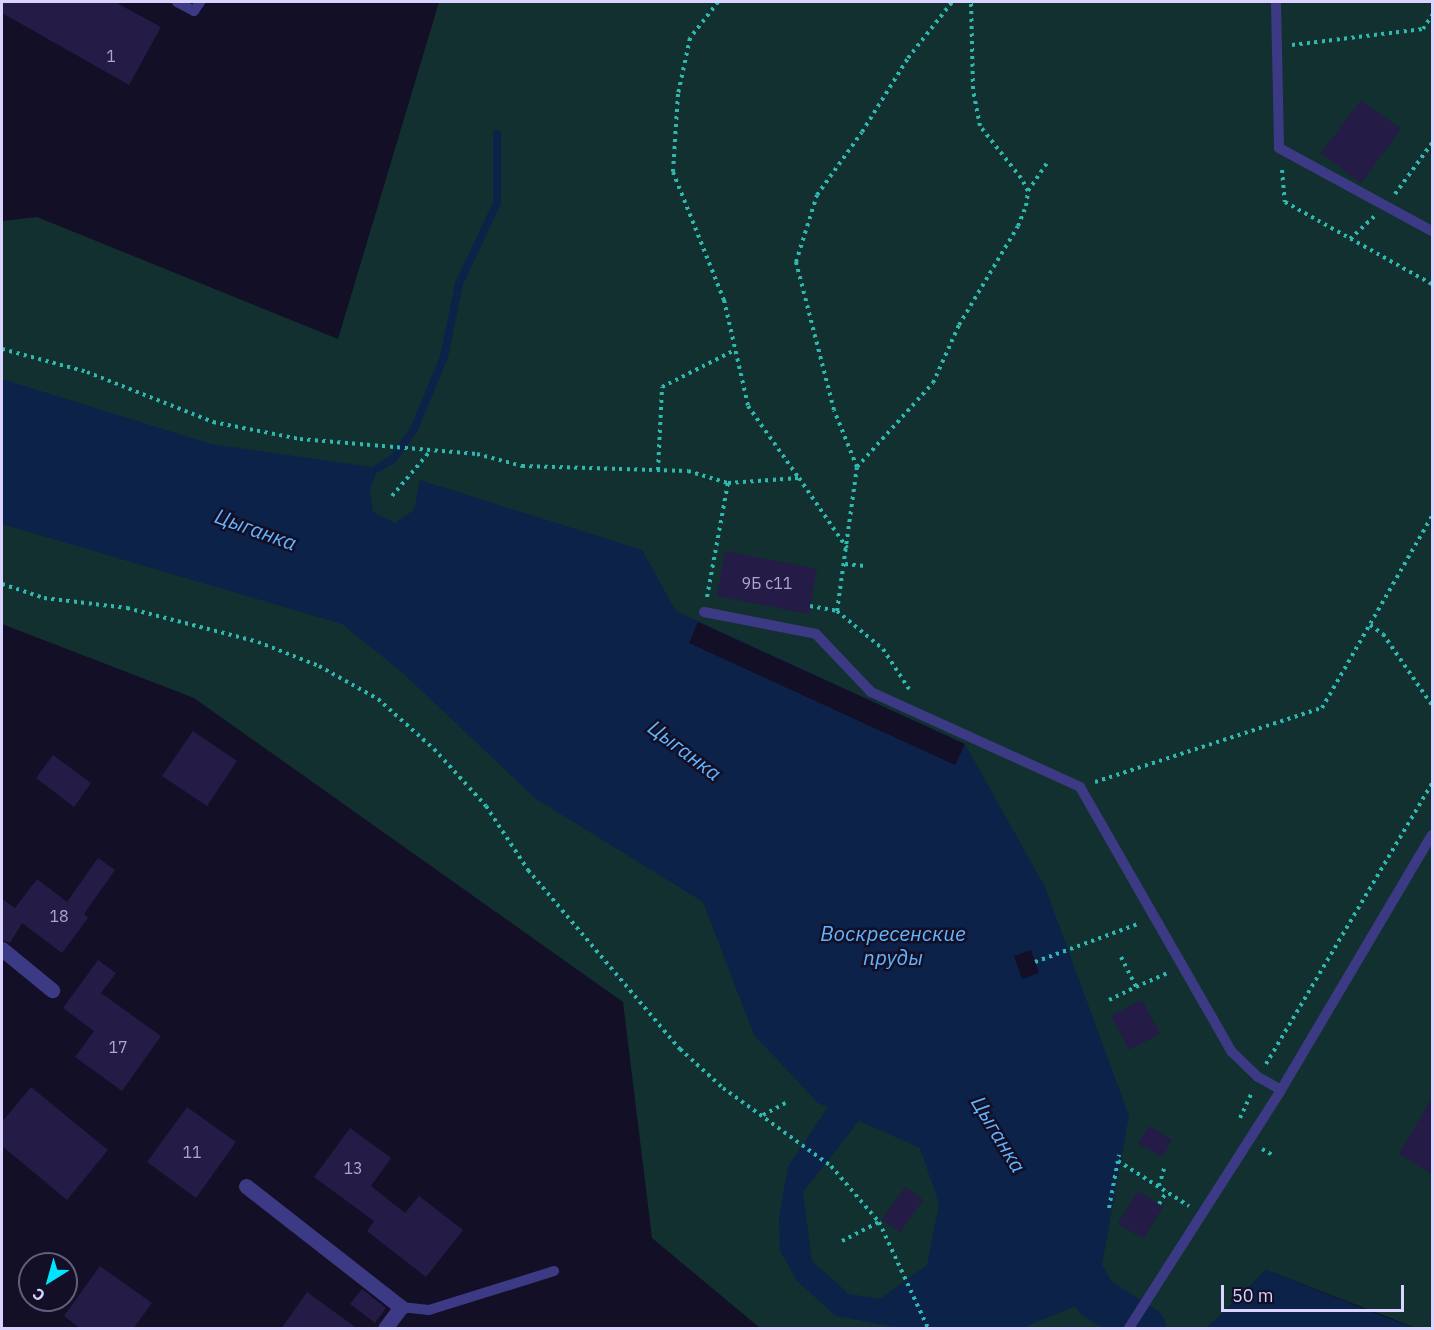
<!DOCTYPE html>
<html>
<head>
<meta charset="utf-8">
<style>
  body { margin:0 }
  #map { position:relative; width:1434px; height:1330px; overflow:hidden; background:#130f26; font-family:"IBM Plex Sans",sans-serif }
  div>[style] { position:absolute }
  .green>* { inset:0; background:#12302f }
  .water>* { inset:0; background:#0c2248 }
  .pier>* { inset:0; background:#130f26 }
  .stream>* { height:8px; margin:-4px; padding:0 4px; transform-origin:4px; border-radius:4px; background:#0c2248 }
  .river>* { height:44px; margin:-22px; padding:0 22px; transform-origin:22px; border-radius:22px; background:#0c2248 }
  .building>* { inset:0; background:#241b47 }
  .path>* { height:4px; margin-top:-2px; transform-origin:0; background:repeating-linear-gradient(90deg,#2fb8b0 0 3px,transparent 0 7.5px) }
  .service>* { height:10px; margin:-5px; padding:0 5px; transform-origin:5px; border-radius:5px; background:#3d3a85 }
  .minor>* { height:15px; margin:-7.5px; padding:0 7.5px; transform-origin:7.5px; border-radius:7.5px; background:#3d3a85 }
  span { translate:-50% -50%; white-space:nowrap; text-align:center; line-height:1.15; -webkit-text-stroke:5px #130f26; paint-order:stroke }
  .number-label { font-size:16px; color:#aca6d1 }
  .number-label span { -webkit-text-stroke-width:0 }
  .water-label { font-size:21px; color:#62b6ff; font-style:italic }
  .frame { position:absolute; inset:0; border:3px solid #d9d4ff; pointer-events:none }
  .north { position:absolute; left:18px; top:1252px; width:60px; height:60px; box-sizing:border-box; background:#130f26; border:2px solid #625e7d; border-radius:50%; rotate:217deg; font-size:16px; font-weight:700; line-height:24px; text-align:center; color:#d9d4ff }
  .north::after { content:''; display:block; margin:auto; width:21px; height:27px; background:#00e5ff; clip-path:polygon(50% 0,100% 100%,50% 72%,0 100%) }
  .scale { position:absolute; left:1221px; top:1285px; width:183px; height:27px; box-sizing:border-box; border:3px solid #d9d4ff; border-top:0; padding-left:8px; font-size:18px; line-height:21px; white-space:nowrap; color:#d9d4ff; -webkit-text-stroke:4px #130f26; paint-order:stroke }
</style>
</head>
<body>
<div id="map">
  <div class="green">
    <div style="clip-path:polygon(439px 2px,1432px 2px,1432px 1328px,1416px 1328px,1266px 1270px,1207px 1328px,760px 1328px,652px 1238px,623px 1002px,194px 698px,2px 624px,2px 221px,37px 217px,338px 339px)"></div>
  </div>
  <div class="water">
    <div style="clip-path:polygon(evenodd,2px 379px,211px 444px,378px 468px,370px 489px,373px 512px,395px 523px,414px 510px,420px 480px,642px 550px,676px 611px,965px 744px,1045px 887px,1129px 1116px,1096px 1298px,1022px 1328px,899px 1328px,836px 1316px,797px 1281px,780px 1251px,779px 1218px,788px 1167px,828px 1107px,818px 1103px,754px 1035px,703px 902px,536px 799px,405px 675px,342px 624px,2px 524px,2px 379px,859px 1121px,920px 1148px,939px 1204px,927px 1265px,880px 1299px,849px 1294px,812px 1261px,803px 1192px,859px 1121px)"></div>
    <div style="clip-path:polygon(1266px 1270px,1385px 1317px,1416px 1328px,1207px 1328px)"></div>
  </div>
  <div class="pier">
    <div style="clip-path:polygon(698px 622px,965px 744px,955px 765px,689px 643px)"></div>
    <div style="clip-path:polygon(1031px 950px,1039px 973px,1022px 979px,1014px 956px)"></div>
  </div>
  <div class="stream">
    <div style="left:378px;top:468px;width:17px;rotate:-31deg"></div>
    <div style="left:393px;top:459px;width:37px;rotate:-55deg"></div>
    <div style="left:414px;top:429px;width:78px;rotate:-67.4deg"></div>
    <div style="left:444px;top:357px;width:75px;rotate:-78.4deg"></div>
    <div style="left:459px;top:284px;width:89px;rotate:-64.9deg"></div>
    <div style="left:497px;top:203px;width:69px;rotate:-90deg"></div>
  </div>
  <div class="river">
    <div style="left:1066px;top:1247px;width:59px;rotate:59.5deg"></div>
    <div style="left:1096px;top:1298px;width:57px;rotate:32deg"></div>
  </div>
  <div class="building">
    <div style="clip-path:polygon(2px 2px,115px 2px,161px 27px,129px 85px,2px 13px)"></div>
    <div style="clip-path:polygon(1361px 100px,1401px 129px,1361px 183px,1321px 153px)"></div>
    <div style="clip-path:polygon(725px 551px,817px 569px,809px 614px,717px 596px)"></div>
    <div style="clip-path:polygon(193px 731px,237px 761px,207px 806px,162px 776px)"></div>
    <div style="clip-path:polygon(53px 755px,91px 783px,74px 807px,36px 778px)"></div>
    <div style="clip-path:polygon(98px 858px,115px 870px,84px 914px,88px 918px,62px 953px,22px 923px,10px 943px,2px 940px,2px 899px,15px 908px,37px 879px,67px 902px)"></div>
    <div style="clip-path:polygon(98px 960px,116px 973px,101px 993px,161px 1036px,122px 1091px,75px 1057px,94px 1031px,63px 1008px)"></div>
    <div style="clip-path:polygon(1142px 1000px,1160px 1034px,1129px 1050px,1111px 1016px)"></div>
    <div style="clip-path:polygon(31px 1087px,108px 1150px,67px 1200px,2px 1146px,2px 1122px)"></div>
    <div style="clip-path:polygon(1432px 1098px,1432px 1174px,1399px 1154px)"></div>
    <div style="clip-path:polygon(187px 1107px,236px 1142px,196px 1198px,147px 1162px)"></div>
    <div style="clip-path:polygon(1149px 1126px,1172px 1140px,1162px 1157px,1138px 1143px)"></div>
    <div style="clip-path:polygon(350px 1128px,391px 1158px,371px 1186px,405px 1213px,419px 1196px,463px 1230px,426px 1277px,367px 1231px,374px 1221px,314px 1177px)"></div>
    <div style="clip-path:polygon(905px 1187px,923px 1200px,900px 1232px,882px 1220px)"></div>
    <div style="clip-path:polygon(1138px 1191px,1163px 1207px,1143px 1239px,1118px 1223px)"></div>
    <div style="clip-path:polygon(100px 1266px,152px 1303px,133px 1329px,81px 1329px,64px 1316px)"></div>
    <div style="clip-path:polygon(362px 1289px,386px 1308px,375px 1323px,350px 1304px)"></div>
    <div style="clip-path:polygon(307px 1292px,358px 1329px,281px 1329px)"></div>
  </div>
  <div class="path">
    <div style="left:718px;top:2px;width:46px;rotate:127.9deg"></div>
    <div style="left:690px;top:38px;width:57px;rotate:102.1deg"></div>
    <div style="left:678px;top:94px;width:78px;rotate:93.7deg"></div>
    <div style="left:673px;top:172px;width:138px;rotate:68.3deg"></div>
    <div style="left:724px;top:300px;width:109px;rotate:77.2deg"></div>
    <div style="left:748px;top:406px;width:87px;rotate:54.8deg"></div>
    <div style="left:1292px;top:45px;width:132px;rotate:-7deg"></div>
    <div style="left:1423px;top:29px;width:17px;rotate:-57deg"></div>
    <div style="left:1282px;top:170px;width:32px;rotate:85deg"></div>
    <div style="left:1285px;top:202px;width:168px;rotate:29.2deg"></div>
    <div style="left:1028px;top:191px;width:34px;rotate:-56deg"></div>
    <div style="left:1395px;top:194px;width:63px;rotate:-54deg"></div>
    <div style="left:1350px;top:239px;width:33px;rotate:-43deg"></div>
    <div style="left:2px;top:349px;width:88px;rotate:15.1deg"></div>
    <div style="left:87px;top:372px;width:136px;rotate:21.6deg"></div>
    <div style="left:213px;top:422px;width:89px;rotate:11.1deg"></div>
    <div style="left:300px;top:439px;width:178px;rotate:4.8deg"></div>
    <div style="left:477px;top:454px;width:47px;rotate:14.9deg"></div>
    <div style="left:522px;top:466px;width:166px;rotate:1.7deg"></div>
    <div style="left:688px;top:471px;width:42px;rotate:16.7deg"></div>
    <div style="left:728px;top:483px;width:71px;rotate:-4deg"></div>
    <div style="left:799px;top:478px;width:85px;rotate:55.6deg"></div>
    <div style="left:857px;top:467px;width:113px;rotate:-47.9deg"></div>
    <div style="left:933px;top:383px;width:64px;rotate:-65.9deg"></div>
    <div style="left:959px;top:325px;width:115px;rotate:-59.2deg"></div>
    <div style="left:1018px;top:226px;width:22px;rotate:-68deg"></div>
    <div style="left:1026px;top:206px;width:15px;rotate:-82deg"></div>
    <div style="left:1028px;top:191px;width:15px;rotate:-118deg"></div>
    <div style="left:1021px;top:178px;width:66px;rotate:-128.3deg"></div>
    <div style="left:980px;top:126px;width:38px;rotate:-101deg"></div>
    <div style="left:973px;top:89px;width:87px;rotate:-91.3deg"></div>
    <div style="left:658px;top:470px;width:83px;rotate:-87.2deg"></div>
    <div style="left:662px;top:387px;width:82px;rotate:-26.9deg"></div>
    <div style="left:392px;top:496px;width:60px;rotate:-49.7deg"></div>
    <div style="left:845px;top:564px;width:20px;rotate:6deg"></div>
    <div style="left:2px;top:584px;width:44px;rotate:18.4deg"></div>
    <div style="left:44px;top:598px;width:84px;rotate:6.9deg"></div>
    <div style="left:127px;top:608px;width:135px;rotate:14.5deg"></div>
    <div style="left:258px;top:642px;width:66px;rotate:21.5deg"></div>
    <div style="left:319px;top:666px;width:68px;rotate:29.2deg"></div>
    <div style="left:378px;top:699px;width:75px;rotate:41.8deg"></div>
    <div style="left:434px;top:749px;width:77px;rotate:47.6deg"></div>
    <div style="left:486px;top:806px;width:77px;rotate:56.7deg"></div>
    <div style="left:528px;top:870px;width:235px;rotate:49.7deg"></div>
    <div style="left:680px;top:1049px;width:58px;rotate:42.2deg"></div>
    <div style="left:723px;top:1088px;width:133px;rotate:35.8deg"></div>
    <div style="left:831px;top:1166px;width:74px;rotate:49.4deg"></div>
    <div style="left:879px;top:1222px;width:117px;rotate:65.2deg"></div>
    <div style="left:707px;top:597px;width:116px;rotate:-79.6deg"></div>
    <div style="left:810px;top:606px;width:27px;rotate:10deg"></div>
    <div style="left:837px;top:611px;width:145px;rotate:-82.1deg"></div>
    <div style="left:857px;top:467px;width:61px;rotate:-112deg"></div>
    <div style="left:834px;top:410px;width:153px;rotate:-104.4deg"></div>
    <div style="left:796px;top:262px;width:70px;rotate:-72.6deg"></div>
    <div style="left:817px;top:195px;width:77px;rotate:-54.5deg"></div>
    <div style="left:862px;top:132px;width:87px;rotate:-58.1deg"></div>
    <div style="left:908px;top:58px;width:71px;rotate:-51.8deg"></div>
    <div style="left:837px;top:611px;width:60px;rotate:39.6deg"></div>
    <div style="left:883px;top:649px;width:48px;rotate:57deg"></div>
    <div style="left:1370px;top:625px;width:16px;rotate:35deg"></div>
    <div style="left:1383px;top:634px;width:86px;rotate:55.4deg"></div>
    <div style="left:1095px;top:782px;width:239px;rotate:-18.1deg"></div>
    <div style="left:1322px;top:708px;width:221px;rotate:-60.2deg"></div>
    <div style="left:1121px;top:957px;width:34px;rotate:63deg"></div>
    <div style="left:1136px;top:987px;width:36px;rotate:-24deg"></div>
    <div style="left:1035px;top:962px;width:110px;rotate:-20.3deg"></div>
    <div style="left:1109px;top:1000px;width:30px;rotate:-26deg"></div>
    <div style="left:1266px;top:1064px;width:326px;rotate:-59.4deg"></div>
    <div style="left:763px;top:1115px;width:27px;rotate:-28deg"></div>
    <div style="left:1240px;top:1118px;width:29px;rotate:-65deg"></div>
    <div style="left:1262px;top:1149px;width:14px;rotate:30deg"></div>
    <div style="left:1118px;top:1161px;width:84px;rotate:32.4deg"></div>
    <div style="left:1159px;top:1186px;width:19px;rotate:-74deg"></div>
    <div style="left:1159px;top:1204px;width:15px;rotate:-58deg"></div>
    <div style="left:1109px;top:1208px;width:54px;rotate:-79.3deg"></div>
    <div style="left:842px;top:1241px;width:42px;rotate:-27.2deg"></div>
  </div>
  <div class="service">
    <div style="left:177px;top:2px;width:19px;rotate:28deg"></div>
    <div style="left:194px;top:11px;width:11px;rotate:-56deg"></div>
    <div style="left:1276px;top:2px;width:146px;rotate:88.8deg"></div>
    <div style="left:1279px;top:148px;width:174px;rotate:28.5deg"></div>
    <div style="left:704px;top:612px;width:114px;rotate:11.1deg"></div>
    <div style="left:816px;top:634px;width:80px;rotate:46.5deg"></div>
    <div style="left:871px;top:692px;width:230px;rotate:24.4deg"></div>
    <div style="left:1080px;top:787px;width:305px;rotate:60.2deg"></div>
    <div style="left:1232px;top:1052px;width:36px;rotate:44deg"></div>
    <div style="left:1258px;top:1077px;width:26px;rotate:29deg"></div>
    <div style="left:401px;top:1307px;width:28px;rotate:6deg"></div>
    <div style="left:429px;top:1310px;width:131px;rotate:-17.3deg"></div>
    <div style="left:1129px;top:1328px;width:282px;rotate:-57.4deg"></div>
    <div style="left:1281px;top:1090px;width:296px;rotate:-59.4deg"></div>
  </div>
  <div class="minor">
    <div style="left:2px;top:949px;width:65px;rotate:39.4deg"></div>
    <div style="left:246px;top:1186px;width:197px;rotate:38deg"></div>
    <div style="left:401px;top:1307px;width:26px;rotate:127deg"></div>
  </div>
  <div class="number-label">
    <span style="left:111px;top:56px">1</span>
    <span style="left:767px;top:583px">9Б с11</span>
    <span style="left:59px;top:916px">18</span>
    <span style="left:118px;top:1047px">17</span>
    <span style="left:192px;top:1152px">11</span>
    <span style="left:353px;top:1168px">13</span>
  </div>
  <div class="water-label">
    <span style="left:256px;top:529px;rotate:20deg">Цыганка</span>
    <span style="left:685px;top:750px;rotate:37deg">Цыганка</span>
    <span style="left:893px;top:945px">Воскресенские<br>пруды</span>
    <span style="left:999px;top:1134px;rotate:59deg">Цыганка</span>
  </div>
  <div class="frame"></div>
  <div class="north">С</div>
  <div class="scale">50 m</div>
</div>
</body>
</html>
